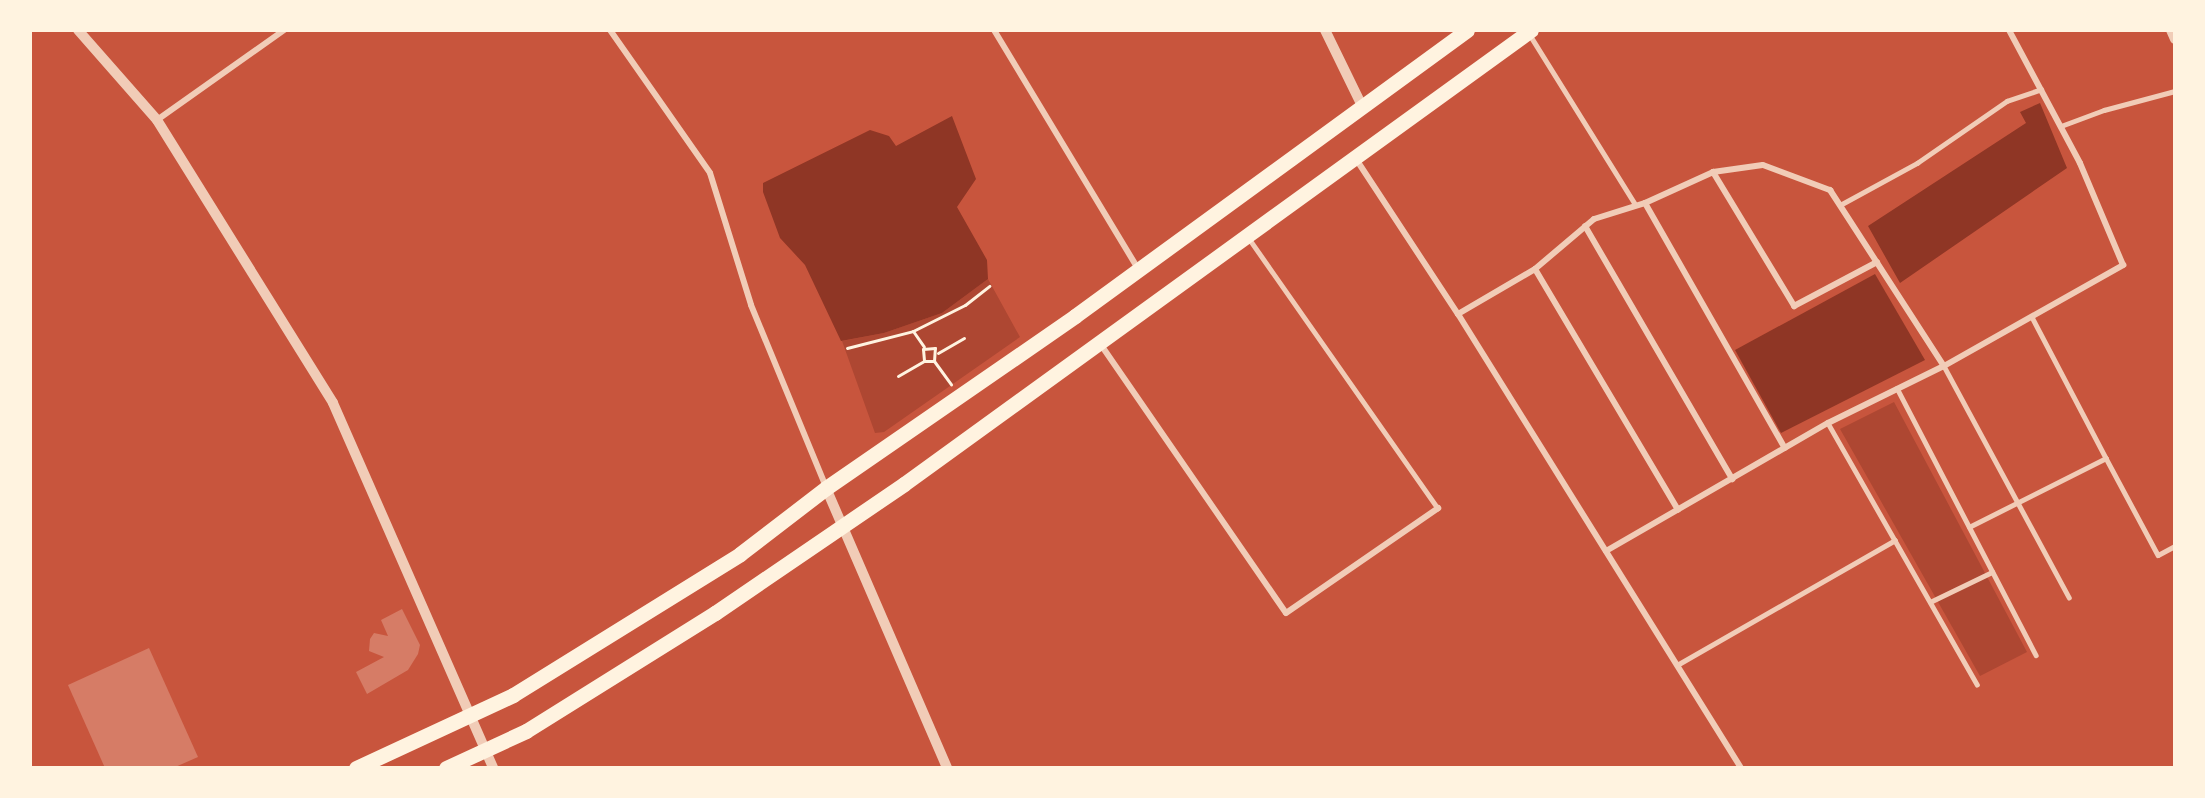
<!DOCTYPE html>
<html>
<head>
<meta charset="utf-8">
<style>
  body { margin:0 }
  #map { position:relative; width:2205px; height:798px; overflow:hidden; background:#c8553d; font-family:"Crimson Pro",serif }
  div>[style] { position:absolute }
  .green>* { inset:0; background:#ae4732 }
  .water>* { inset:0; background:#8f3625 }
  .building>* { inset:0; background:#d67c66 }
  .path>* { height:3px; margin:-1.5px; padding:0 1.5px; transform-origin:1.5px; border-radius:1.5px; background:#fff3e0 }
  .service>* { height:4.5px; margin:-2.25px; padding:0 2.25px; transform-origin:2.25px; border-radius:2.25px; background:#f1ccb7 }
  .minor>* { height:6px; margin:-3px; padding:0 3px; transform-origin:3px; border-radius:3px; background:#f1ccb7 }
  .tertiary>* { height:10px; margin:-5px; padding:0 5px; transform-origin:5px; border-radius:5px; background:#f1ccb7 }
  .primary>* { height:15px; margin:-7.5px; padding:0 7.5px; transform-origin:7.5px; border-radius:7.5px; background:#fff3e0 }
  span { translate:-50% -50%; white-space:nowrap; text-align:center; line-height:1.15; -webkit-text-stroke:4.5px #fff3e0; paint-order:stroke }
  .frame { position:absolute; inset:0; border:32px solid #fff3e0; pointer-events:none }
</style>
</head>
<body>
<div id="map">
  <div class="green">
    <div style="clip-path:polygon(988px 279px,1020px 337px,884px 432px,875px 433px,842px 341px,884px 333px,942px 313px)"></div>
    <div style="clip-path:polygon(1894px 402px,2027px 652px,1980px 676px,1840px 429px)"></div>
  </div>
  <div class="water">
    <div style="clip-path:polygon(2040px 103px,2067px 168px,1900px 283px,1868px 226px,2026px 123px,2020px 112px)"></div>
    <div style="clip-path:polygon(952px 116px,976px 179px,957px 207px,987px 260px,988px 279px,942px 313px,884px 333px,841px 341px,805px 265px,780px 238px,763px 192px,763px 183px,870px 130px,889px 136px,896px 146px)"></div>
    <div style="clip-path:polygon(1875px 274px,1925px 360px,1781px 433px,1735px 350px)"></div>
  </div>
  <div class="building">
    <div style="clip-path:polygon(402px 609px,420px 645px,418px 654px,408px 670px,367px 694px,356px 672px,384px 657px,369px 651px,370px 639px,374px 633px,388px 636px,381px 620px)"></div>
    <div style="clip-path:polygon(149px 648px,198px 757px,173px 768px,105px 768px,68px 685px)"></div>
  </div>
  <div class="path">
    <div style="left:913px;top:331px;width:19px;rotate:55deg"></div>
    <div style="left:847px;top:348px;width:68px;rotate:-14.4deg"></div>
    <div style="left:913px;top:331px;width:58px;rotate:-26.6deg"></div>
    <div style="left:965px;top:305px;width:31px;rotate:-38deg"></div>
    <div style="left:938px;top:353px;width:30px;rotate:-30deg"></div>
    <div style="left:934px;top:361px;width:29px;rotate:54deg"></div>
    <div style="left:898px;top:376px;width:30px;rotate:-30deg"></div>
    <div style="left:924px;top:361px;width:10px"></div>
    <div style="left:934px;top:361px;width:13px;rotate:-86deg"></div>
    <div style="left:935px;top:348px;width:12px;rotate:175deg"></div>
    <div style="left:923px;top:349px;width:12px;rotate:85deg"></div>
  </div>
  <div class="service">
    <div style="left:1530px;top:35px;width:200px;rotate:58.1deg"></div>
    <div style="left:2061px;top:126px;width:46px;rotate:-20.4deg"></div>
    <div style="left:2104px;top:110px;width:73px;rotate:-15deg"></div>
    <div style="left:1840px;top:205px;width:88px;rotate:-28.6deg"></div>
    <div style="left:1917px;top:163px;width:109px;rotate:-34.6deg"></div>
    <div style="left:2007px;top:101px;width:36px;rotate:-19deg"></div>
    <div style="left:1248px;top:237px;width:331px;rotate:55deg"></div>
    <div style="left:2032px;top:317px;width:159px;rotate:62.3deg"></div>
    <div style="left:1944px;top:366px;width:263px;rotate:61.6deg"></div>
    <div style="left:1897px;top:388px;width:301px;rotate:62.5deg"></div>
    <div style="left:1828px;top:423px;width:301px;rotate:60.3deg"></div>
    <div style="left:1969px;top:527px;width:153px;rotate:-26.7deg"></div>
    <div style="left:2106px;top:458px;width:110px;rotate:61.8deg"></div>
    <div style="left:2158px;top:555px;width:19px;rotate:-28deg"></div>
    <div style="left:1930px;top:602px;width:69px;rotate:-25.8deg"></div>
    <div style="left:1677px;top:665px;width:251px;rotate:-29.8deg"></div>
  </div>
  <div class="minor">
    <div style="left:610px;top:30px;width:174px;rotate:55deg"></div>
    <div style="left:710px;top:173px;width:138px;rotate:72.7deg"></div>
    <div style="left:751px;top:305px;width:197px;rotate:67.6deg"></div>
    <div style="left:994px;top:30px;width:279px;rotate:58.9deg"></div>
    <div style="left:157px;top:120px;width:156px;rotate:-35.3deg"></div>
    <div style="left:1356px;top:159px;width:186px;rotate:56.7deg"></div>
    <div style="left:1458px;top:314px;width:535px;rotate:58.06deg"></div>
    <div style="left:1713px;top:172px;width:157px;rotate:58.8deg"></div>
    <div style="left:1794px;top:306px;width:94px;rotate:-27.9deg"></div>
    <div style="left:1645px;top:203px;width:282px;rotate:60.3deg"></div>
    <div style="left:1585px;top:226px;width:293px;rotate:59.8deg"></div>
    <div style="left:1535px;top:269px;width:280px;rotate:59.3deg"></div>
    <div style="left:1458px;top:314px;width:89px;rotate:-30.3deg"></div>
    <div style="left:1535px;top:269px;width:77px;rotate:-40.3deg"></div>
    <div style="left:1594px;top:219px;width:53px;rotate:-17.4deg"></div>
    <div style="left:1645px;top:203px;width:75px;rotate:-24.5deg"></div>
    <div style="left:1713px;top:172px;width:50px;rotate:-8deg"></div>
    <div style="left:1763px;top:165px;width:72px;rotate:20.5deg"></div>
    <div style="left:1830px;top:190px;width:210px;rotate:57.1deg"></div>
    <div style="left:1099px;top:342px;width:329px;rotate:55.4deg"></div>
    <div style="left:1286px;top:613px;width:185px;rotate:-34.6deg"></div>
    <div style="left:1606px;top:551px;width:256px;rotate:-30deg"></div>
    <div style="left:1828px;top:423px;width:129px;rotate:-26.2deg"></div>
    <div style="left:1944px;top:366px;width:206px;rotate:-29.4deg"></div>
    <div style="left:2123px;top:265px;width:111px;rotate:-112.9deg"></div>
    <div style="left:2080px;top:163px;width:151px;rotate:-118.1deg"></div>
  </div>
  <div class="tertiary">
    <div style="left:78px;top:30px;width:120px;rotate:48.7deg"></div>
    <div style="left:157px;top:120px;width:333px;rotate:58.1deg"></div>
    <div style="left:333px;top:403px;width:399px;rotate:66.3deg"></div>
    <div style="left:1325px;top:30px;width:85px;rotate:64deg"></div>
    <div style="left:2171px;top:30px;width:10px;rotate:66deg"></div>
    <div style="left:826px;top:488px;width:305px;rotate:66.6deg"></div>
  </div>
  <div class="primary">
    <div style="left:356px;top:768px;width:173px;rotate:-24.9deg"></div>
    <div style="left:513px;top:695px;width:267px;rotate:-31.8deg"></div>
    <div style="left:740px;top:554px;width:108px;rotate:-37.5deg"></div>
    <div style="left:826px;top:488px;width:303px;rotate:-34.6deg"></div>
    <div style="left:1075px;top:316px;width:485px;rotate:-36.1deg"></div>
    <div style="left:446px;top:768px;width:88px;rotate:-24.8deg"></div>
    <div style="left:526px;top:731px;width:223px;rotate:-32deg"></div>
    <div style="left:715px;top:613px;width:229px;rotate:-34.3deg"></div>
    <div style="left:904px;top:484px;width:774px;rotate:-35.91deg"></div>
  </div>
  <div class="frame"></div>
</div>
</body>
</html>
